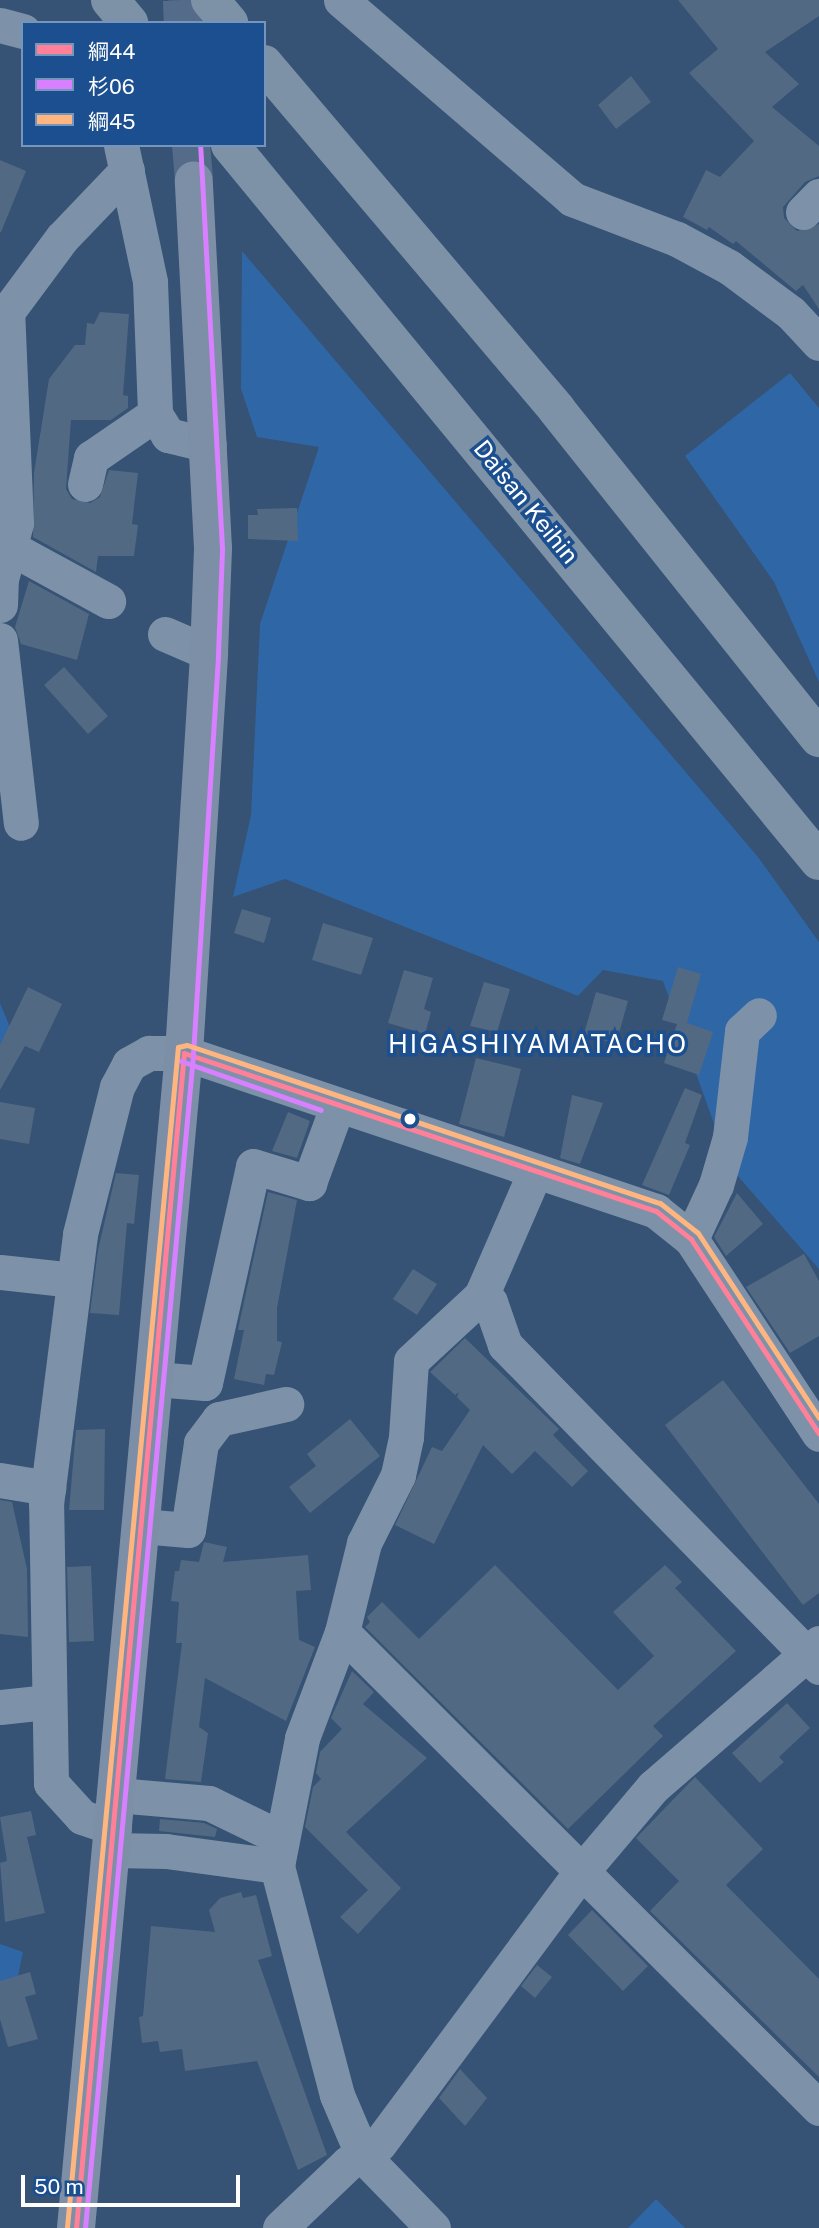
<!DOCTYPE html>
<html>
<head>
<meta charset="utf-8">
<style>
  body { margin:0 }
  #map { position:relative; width:819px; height:2228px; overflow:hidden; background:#365274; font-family:"Public Sans","Noto Sans JP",sans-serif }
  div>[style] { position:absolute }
  .green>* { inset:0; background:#2f66a5 }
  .building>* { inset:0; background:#526984 }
  .major-tunnel>* { height:38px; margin-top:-19px; transform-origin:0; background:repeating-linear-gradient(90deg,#546c89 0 38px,transparent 0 57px) }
  .minor>* { height:35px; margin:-17.5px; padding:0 17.5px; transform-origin:17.5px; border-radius:17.5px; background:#7d92a8 }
  .major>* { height:38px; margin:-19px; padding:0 19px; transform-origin:19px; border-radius:19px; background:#7d8ea7 }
  .highway>* { height:38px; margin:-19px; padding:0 19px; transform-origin:19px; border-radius:19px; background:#7e92a7 }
  .bus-1>* { height:5px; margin:-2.5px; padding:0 2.5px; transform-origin:2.5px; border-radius:2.5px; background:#ff8098 }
  .bus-2>* { height:5px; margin:-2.5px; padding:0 2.5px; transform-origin:2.5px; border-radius:2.5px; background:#d880ff }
  .bus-3>* { height:5px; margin:-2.5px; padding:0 2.5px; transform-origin:2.5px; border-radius:2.5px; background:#ffb580 }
  .dots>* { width:19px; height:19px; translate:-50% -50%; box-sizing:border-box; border:4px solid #1b4f8f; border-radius:50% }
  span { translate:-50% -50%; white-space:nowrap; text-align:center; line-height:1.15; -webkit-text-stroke:7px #1b4f8f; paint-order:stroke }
  .street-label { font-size:24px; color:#fff }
  .neighbourhood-label { font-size:26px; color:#fff; letter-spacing:2px }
  .legend { position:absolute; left:21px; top:21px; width:245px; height:126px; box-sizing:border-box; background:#1b4f8f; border:2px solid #7695bc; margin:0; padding:9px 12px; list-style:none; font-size:21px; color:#fff }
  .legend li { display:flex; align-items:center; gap:14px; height:35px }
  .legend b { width:35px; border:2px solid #7695bc }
  .scale { position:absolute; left:21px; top:2175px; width:219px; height:32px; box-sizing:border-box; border:4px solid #fff; border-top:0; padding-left:9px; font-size:21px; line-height:24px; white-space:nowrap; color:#fff; -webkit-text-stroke:5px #1b4f8f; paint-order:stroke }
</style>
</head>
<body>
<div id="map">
  <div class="green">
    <div style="clip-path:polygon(242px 251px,758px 857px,819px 942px,819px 1269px,729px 1166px,663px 981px,603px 970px,578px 996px,285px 879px,233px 897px,251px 815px,260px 624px,319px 447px,257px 437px,241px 389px)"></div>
    <div style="clip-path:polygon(790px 373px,819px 408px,819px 682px,774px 582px,685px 456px)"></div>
    <div style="clip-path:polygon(0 1003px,12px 1032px,0 1072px)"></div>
    <div style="clip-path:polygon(0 1944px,23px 1952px,18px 1976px,0 1983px)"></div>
    <div style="clip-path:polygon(656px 2199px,685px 2228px,628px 2228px)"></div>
  </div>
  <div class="building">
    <div style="clip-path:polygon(678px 0,819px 0,819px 16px,765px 52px,799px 84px,772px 107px,819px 146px,819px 176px,805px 182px,783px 207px,784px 218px,797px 231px,819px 224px,819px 309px,803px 285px,796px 291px,736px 241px,733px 244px,709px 227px,707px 230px,683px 217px,706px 170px,720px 177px,754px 141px,689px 73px,718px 49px)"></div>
    <div style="clip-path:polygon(631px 76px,651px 102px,616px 129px,598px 105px)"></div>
    <div style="clip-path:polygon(0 160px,26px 171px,1px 232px,0 232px)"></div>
    <div style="clip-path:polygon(100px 312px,129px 314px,123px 395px,128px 396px,128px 408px,111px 420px,71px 420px,66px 489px,72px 499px,90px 503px,100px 497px,109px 470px,138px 473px,132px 524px,138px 525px,134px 556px,98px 556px,96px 572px,33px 537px,34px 473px,49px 379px,75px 345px,85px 345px,87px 323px,94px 324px)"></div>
    <div style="clip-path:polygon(297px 508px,298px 541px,248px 539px,248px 515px,258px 515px,257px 509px)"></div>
    <div style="clip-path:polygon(29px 581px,89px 614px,77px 660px,21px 644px,15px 627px)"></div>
    <div style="clip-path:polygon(64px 667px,108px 716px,88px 734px,44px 685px)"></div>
    <div style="clip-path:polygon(242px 909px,271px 918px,264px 943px,234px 933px)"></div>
    <div style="clip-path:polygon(323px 923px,373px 938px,361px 975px,312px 960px)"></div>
    <div style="clip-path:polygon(678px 967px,701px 974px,687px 1023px,713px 1032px,699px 1075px,664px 1063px,677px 1024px,662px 1020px)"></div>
    <div style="clip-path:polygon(404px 970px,433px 978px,424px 1009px,431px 1012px,425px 1034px,388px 1023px)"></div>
    <div style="clip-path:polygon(484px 982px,510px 989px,497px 1032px,470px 1026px)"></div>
    <div style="clip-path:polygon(28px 987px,62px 1004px,39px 1052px,25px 1046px,0 1090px,0 1045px)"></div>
    <div style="clip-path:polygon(596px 992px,628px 1001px,616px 1044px,584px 1034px)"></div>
    <div style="clip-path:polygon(476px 1058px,521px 1069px,504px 1137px,459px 1124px)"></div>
    <div style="clip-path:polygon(685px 1088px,702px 1095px,685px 1143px,690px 1145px,669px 1195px,642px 1185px)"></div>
    <div style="clip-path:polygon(572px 1095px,603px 1103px,580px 1164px,560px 1158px)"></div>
    <div style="clip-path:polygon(0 1102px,35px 1108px,29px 1144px,0 1139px)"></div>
    <div style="clip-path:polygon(288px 1112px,310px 1121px,297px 1158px,272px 1151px)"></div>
    <div style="clip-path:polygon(116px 1173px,139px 1175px,134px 1224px,127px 1223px,119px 1315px,90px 1313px,98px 1250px)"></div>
    <div style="clip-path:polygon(268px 1192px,297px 1200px,277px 1308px,277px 1341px,282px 1342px,274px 1375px,266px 1374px,264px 1385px,234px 1379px,244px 1330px,238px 1330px,240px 1320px)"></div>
    <div style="clip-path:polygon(737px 1193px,763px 1224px,726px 1256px,714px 1237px)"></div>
    <div style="clip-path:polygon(804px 1254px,819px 1281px,819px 1336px,790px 1353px,746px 1287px)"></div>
    <div style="clip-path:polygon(413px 1269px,437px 1284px,417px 1315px,393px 1299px)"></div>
    <div style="clip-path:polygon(465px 1338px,559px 1429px,553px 1435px,588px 1471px,572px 1487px,535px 1451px,512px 1474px,483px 1445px,434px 1544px,395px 1525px,432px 1447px,442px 1451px,470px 1410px,457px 1397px,459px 1392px,455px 1395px,430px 1372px)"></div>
    <div style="clip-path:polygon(723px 1380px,819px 1504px,819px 1593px,803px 1605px,665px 1425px)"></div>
    <div style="clip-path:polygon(350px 1419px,380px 1456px,310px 1513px,289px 1487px,316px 1466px,307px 1454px)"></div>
    <div style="clip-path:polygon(105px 1429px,104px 1510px,69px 1510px,76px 1430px)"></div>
    <div style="clip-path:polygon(0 1500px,12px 1502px,27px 1569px,28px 1637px,0 1634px)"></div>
    <div style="clip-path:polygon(204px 1542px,227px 1547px,223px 1562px,308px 1555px,311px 1590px,296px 1591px,299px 1640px,315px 1647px,286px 1721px,205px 1678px,199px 1727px,208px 1733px,201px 1782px,165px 1779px,182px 1643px,176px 1643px,179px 1602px,171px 1601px,175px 1571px,179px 1571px,181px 1560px,199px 1562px)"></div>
    <div style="clip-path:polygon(495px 1565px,618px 1690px,654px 1656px,613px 1612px,665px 1565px,682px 1582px,675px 1588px,736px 1651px,653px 1726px,663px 1736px,568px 1829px,365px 1627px,370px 1622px,367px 1617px,382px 1602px,419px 1639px)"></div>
    <div style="clip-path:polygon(91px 1566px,94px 1641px,69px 1642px,67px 1567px)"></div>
    <div style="clip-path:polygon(352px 1671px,374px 1692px,363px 1704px,427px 1758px,346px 1832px,401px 1888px,358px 1934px,340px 1917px,368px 1890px,305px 1827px,313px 1787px,321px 1779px,316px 1773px,320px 1752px,342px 1729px,331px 1718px)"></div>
    <div style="clip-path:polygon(787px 1703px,810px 1728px,779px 1757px,784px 1762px,760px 1783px,732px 1753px)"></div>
    <div style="clip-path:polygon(695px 1777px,763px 1849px,726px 1885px,819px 1979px,819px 2077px,650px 1911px,679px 1881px,636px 1838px)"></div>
    <div style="clip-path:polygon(31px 1811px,36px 1835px,27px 1837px,45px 1913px,5px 1922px,0 1863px,7px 1861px,0 1817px)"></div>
    <div style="clip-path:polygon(160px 1819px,204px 1823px,217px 1829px,215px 1837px,159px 1831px)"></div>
    <div style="clip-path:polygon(241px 1892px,243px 1898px,256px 1895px,272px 1956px,258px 1960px,327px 2155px,298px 2170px,257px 2061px,185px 2071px,182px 2049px,160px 2052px,158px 2041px,142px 2043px,139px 2017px,143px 2016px,151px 1926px,215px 1932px,209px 1910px,220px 1898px)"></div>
    <div style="clip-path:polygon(592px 1910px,648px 1966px,623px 1991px,568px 1935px)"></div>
    <div style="clip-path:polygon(537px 1965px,552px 1977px,535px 1998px,521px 1986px)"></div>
    <div style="clip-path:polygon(30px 1972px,36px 1994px,25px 1997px,38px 2039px,8px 2047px,0 2019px,0 1981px)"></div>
    <div style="clip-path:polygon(460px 2069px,487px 2098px,465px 2126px,439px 2098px)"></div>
  </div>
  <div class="major-tunnel">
    <div style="left:182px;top:0;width:23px;rotate:88deg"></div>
    <div style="left:191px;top:145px;width:35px;rotate:85deg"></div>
  </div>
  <div class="minor">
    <div style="left:341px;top:0;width:305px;rotate:40.7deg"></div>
    <div style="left:572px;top:199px;width:112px;rotate:20.9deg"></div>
    <div style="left:677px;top:239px;width:59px;rotate:28.3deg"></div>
    <div style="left:729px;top:267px;width:77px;rotate:36.6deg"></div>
    <div style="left:791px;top:313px;width:41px;rotate:47deg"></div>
    <div style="left:0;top:25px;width:24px;rotate:15deg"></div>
    <div style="left:121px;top:145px;width:140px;rotate:78deg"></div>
    <div style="left:150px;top:282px;width:132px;rotate:87.8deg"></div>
    <div style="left:155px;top:414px;width:25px;rotate:58deg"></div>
    <div style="left:168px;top:435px;width:42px;rotate:13.7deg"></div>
    <div style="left:803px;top:212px;width:23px;rotate:-45deg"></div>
    <div style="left:85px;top:484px;width:27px;rotate:-77deg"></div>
    <div style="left:91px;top:458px;width:78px;rotate:-34.5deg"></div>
    <div style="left:9px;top:547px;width:113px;rotate:28.6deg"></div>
    <div style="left:0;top:605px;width:26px;rotate:-88deg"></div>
    <div style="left:1px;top:579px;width:58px;rotate:-75deg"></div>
    <div style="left:16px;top:523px;width:211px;rotate:-92.4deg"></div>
    <div style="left:7px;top:312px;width:92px;rotate:-53.4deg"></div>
    <div style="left:62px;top:238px;width:94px;rotate:-46.3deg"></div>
    <div style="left:165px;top:634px;width:48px;rotate:23.4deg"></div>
    <div style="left:0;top:640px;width:184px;rotate:83.5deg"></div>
    <div style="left:535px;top:1172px;width:135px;rotate:113.5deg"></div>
    <div style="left:481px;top:1296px;width:11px;rotate:34deg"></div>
    <div style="left:490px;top:1302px;width:46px;rotate:70.8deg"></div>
    <div style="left:505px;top:1345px;width:450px;rotate:45.7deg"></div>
    <div style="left:691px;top:1239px;width:60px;rotate:-65.2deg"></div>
    <div style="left:716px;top:1185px;width:50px;rotate:-73.7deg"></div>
    <div style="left:730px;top:1137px;width:107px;rotate:-83.5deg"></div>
    <div style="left:742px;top:1031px;width:23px;rotate:-43deg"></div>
    <div style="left:0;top:1272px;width:74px;rotate:6.2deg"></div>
    <div style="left:154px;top:1379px;width:51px;rotate:4.5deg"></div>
    <div style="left:205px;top:1383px;width:222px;rotate:-77.5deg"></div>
    <div style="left:253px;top:1166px;width:59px;rotate:16.9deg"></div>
    <div style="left:309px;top:1183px;width:81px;rotate:-69.8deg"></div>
    <div style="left:0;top:1480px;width:49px;rotate:9.5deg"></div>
    <div style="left:141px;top:1526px;width:47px;rotate:4.9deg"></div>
    <div style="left:188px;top:1530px;width:88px;rotate:-81.5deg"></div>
    <div style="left:201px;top:1443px;width:30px;rotate:-53deg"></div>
    <div style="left:219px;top:1419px;width:69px;rotate:-12.6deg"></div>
    <div style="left:342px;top:1632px;width:674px;rotate:44.94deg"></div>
    <div style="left:0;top:1707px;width:46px;rotate:-6.2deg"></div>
    <div style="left:117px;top:1795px;width:92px;rotate:5deg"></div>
    <div style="left:209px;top:1803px;width:80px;rotate:25.9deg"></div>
    <div style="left:114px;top:1828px;width:34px;rotate:-161deg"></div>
    <div style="left:82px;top:1817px;width:46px;rotate:-132.4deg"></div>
    <div style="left:51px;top:1783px;width:279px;rotate:-91deg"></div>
    <div style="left:46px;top:1504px;width:272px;rotate:-82.8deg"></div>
    <div style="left:80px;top:1234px;width:152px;rotate:-75.9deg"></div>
    <div style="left:117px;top:1087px;width:26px;rotate:-62deg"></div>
    <div style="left:129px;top:1064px;width:23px;rotate:-29deg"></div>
    <div style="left:149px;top:1053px;width:35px"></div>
    <div style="left:184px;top:1053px;width:498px;rotate:18.5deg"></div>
    <div style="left:656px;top:1211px;width:45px;rotate:38.7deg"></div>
    <div style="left:691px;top:1239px;width:233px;rotate:56.7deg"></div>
    <div style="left:112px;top:1850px;width:54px;rotate:1.1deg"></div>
    <div style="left:166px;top:1851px;width:112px;rotate:7.7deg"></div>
    <div style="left:280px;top:2228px;width:94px;rotate:-43.7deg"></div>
    <div style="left:348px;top:2163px;width:36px;rotate:-32deg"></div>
    <div style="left:379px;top:2144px;width:340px;rotate:-53.4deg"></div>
    <div style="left:582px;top:1871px;width:110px;rotate:-49.8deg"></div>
    <div style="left:653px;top:1787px;width:220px;rotate:-40.9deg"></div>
    <div style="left:433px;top:2228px;width:100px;rotate:-134.2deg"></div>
    <div style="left:363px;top:2156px;width:66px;rotate:-113.1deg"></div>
    <div style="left:337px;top:2095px;width:237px;rotate:-104.7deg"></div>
    <div style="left:277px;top:1866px;width:130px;rotate:-78.9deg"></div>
    <div style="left:302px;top:1738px;width:113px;rotate:-69.3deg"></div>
    <div style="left:342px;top:1632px;width:92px;rotate:-76.1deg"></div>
    <div style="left:364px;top:1543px;width:76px;rotate:-63.4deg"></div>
    <div style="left:398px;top:1475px;width:39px;rotate:-78deg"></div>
    <div style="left:406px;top:1437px;width:76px;rotate:-86.2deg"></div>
    <div style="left:411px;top:1361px;width:96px;rotate:-42.9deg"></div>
  </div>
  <div class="major">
    <div style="left:76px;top:2228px;width:1180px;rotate:-84.75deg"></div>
    <div style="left:184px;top:1053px;width:401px;rotate:-86.4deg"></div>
    <div style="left:209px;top:653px;width:105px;rotate:-87.8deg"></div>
    <div style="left:213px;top:548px;width:368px;rotate:-93deg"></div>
  </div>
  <div class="highway">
    <div style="left:110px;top:0;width:30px;rotate:50deg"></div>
    <div style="left:210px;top:0;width:30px;rotate:50deg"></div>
    <div style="left:264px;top:64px;width:453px;rotate:49.7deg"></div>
    <div style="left:557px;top:410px;width:420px;rotate:51.4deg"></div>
    <div style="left:230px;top:145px;width:927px;rotate:50.56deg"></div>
  </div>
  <div class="bus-1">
    <div style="left:184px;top:1053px;width:498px;rotate:18.5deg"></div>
    <div style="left:656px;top:1211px;width:45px;rotate:38.7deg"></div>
    <div style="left:691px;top:1239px;width:233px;rotate:56.7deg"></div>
    <div style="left:76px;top:2228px;width:1180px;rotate:-84.75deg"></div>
  </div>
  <div class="bus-2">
    <div style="left:181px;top:1061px;width:148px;rotate:19.3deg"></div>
    <div style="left:85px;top:2228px;width:1179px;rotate:-84.74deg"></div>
    <div style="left:193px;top:1054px;width:401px;rotate:-86.4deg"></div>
    <div style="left:218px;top:654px;width:106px;rotate:-87.8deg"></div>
    <div style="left:222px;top:548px;width:404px;rotate:-93.1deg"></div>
  </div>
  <div class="bus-3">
    <div style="left:67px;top:2227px;width:1185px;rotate:-84.63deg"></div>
    <div style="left:178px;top:1047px;width:9px;rotate:-13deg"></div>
    <div style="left:187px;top:1045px;width:499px;rotate:18.5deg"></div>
    <div style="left:660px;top:1203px;width:48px;rotate:38.3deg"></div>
    <div style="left:698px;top:1233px;width:221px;rotate:56.8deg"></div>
  </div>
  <div class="dots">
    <div style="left:410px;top:1119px;background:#fff"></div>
  </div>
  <div class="street-label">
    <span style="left:526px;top:502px;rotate:51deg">Daisan Keihin</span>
  </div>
  <div class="neighbourhood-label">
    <span style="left:538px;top:1044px">HIGASHIYAMATACHO</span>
  </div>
  <ul class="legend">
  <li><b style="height:9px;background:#ff8098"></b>綱44</li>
  <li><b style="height:9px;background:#d880ff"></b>杉06</li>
  <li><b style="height:9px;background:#ffb580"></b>綱45</li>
  </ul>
  <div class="scale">50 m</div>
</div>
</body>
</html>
